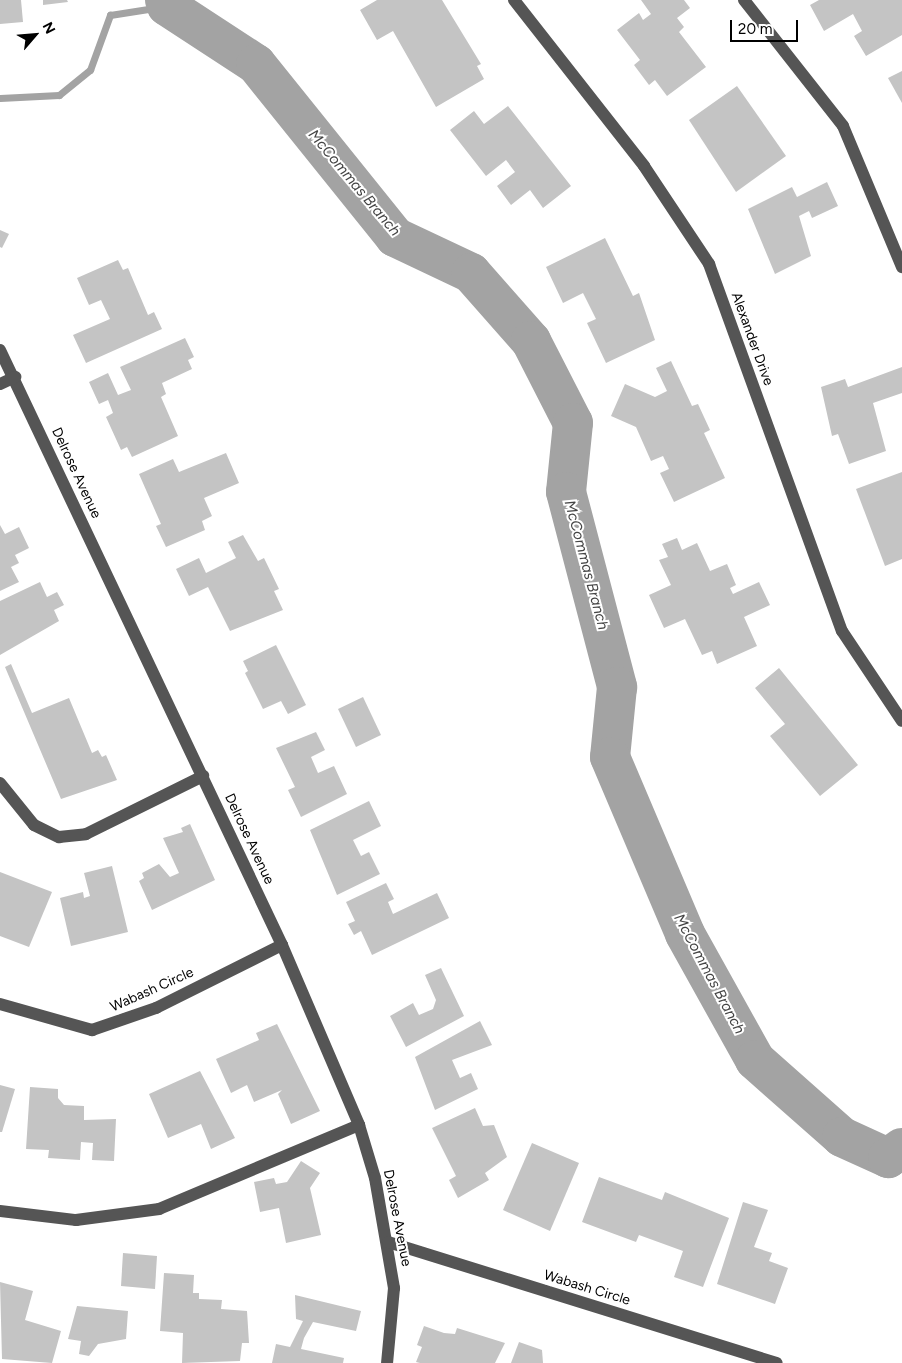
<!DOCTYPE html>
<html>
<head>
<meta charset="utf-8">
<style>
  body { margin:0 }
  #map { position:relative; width:902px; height:1363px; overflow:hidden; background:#fff; font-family:Figtree,sans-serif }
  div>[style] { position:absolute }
  .stream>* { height:7px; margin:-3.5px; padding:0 3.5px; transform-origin:3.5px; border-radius:3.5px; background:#a3a3a3 }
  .river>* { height:40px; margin:-20px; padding:0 20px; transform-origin:20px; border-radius:20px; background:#a3a3a3 }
  .building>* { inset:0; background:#c4c4c4 }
  .minor>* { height:12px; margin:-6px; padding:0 6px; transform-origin:6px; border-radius:6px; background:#555 }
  span { translate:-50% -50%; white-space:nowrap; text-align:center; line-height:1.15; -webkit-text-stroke:4px #fff; paint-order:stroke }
  .street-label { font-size:14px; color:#000 }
  .water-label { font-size:15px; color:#444; font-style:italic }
  .north { position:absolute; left:10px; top:10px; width:50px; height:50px; -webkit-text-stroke:4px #fff; paint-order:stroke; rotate:63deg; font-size:14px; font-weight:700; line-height:20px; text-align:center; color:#000 }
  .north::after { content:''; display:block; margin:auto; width:18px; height:22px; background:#000; clip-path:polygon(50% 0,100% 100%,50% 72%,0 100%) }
  .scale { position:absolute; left:730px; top:20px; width:68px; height:22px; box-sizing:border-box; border:2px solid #000; border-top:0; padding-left:6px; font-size:15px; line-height:18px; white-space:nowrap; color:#000; -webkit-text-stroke:4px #fff; paint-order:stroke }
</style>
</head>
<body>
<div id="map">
  <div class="stream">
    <div style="left:0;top:98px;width:59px;rotate:-2.9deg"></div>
    <div style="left:59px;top:95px;width:40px;rotate:-39deg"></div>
    <div style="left:90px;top:70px;width:59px;rotate:-70deg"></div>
    <div style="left:110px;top:15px;width:58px;rotate:-9deg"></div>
  </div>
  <div class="river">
    <div style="left:165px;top:0;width:6px;rotate:72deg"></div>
    <div style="left:167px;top:6px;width:106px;rotate:33.1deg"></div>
    <div style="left:256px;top:64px;width:222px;rotate:51.2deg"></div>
    <div style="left:395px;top:237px;width:84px;rotate:25.3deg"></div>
    <div style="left:471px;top:273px;width:91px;rotate:48.6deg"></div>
    <div style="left:531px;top:341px;width:92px;rotate:62.9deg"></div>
    <div style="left:573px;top:423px;width:69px;rotate:95.8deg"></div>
    <div style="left:566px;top:492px;width:202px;rotate:75.3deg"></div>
    <div style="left:617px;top:687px;width:70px;rotate:95.7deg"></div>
    <div style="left:610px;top:757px;width:192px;rotate:67deg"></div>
    <div style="left:685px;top:934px;width:144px;rotate:60.9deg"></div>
    <div style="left:755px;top:1060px;width:116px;rotate:41.5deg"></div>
    <div style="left:842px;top:1137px;width:51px;rotate:24.5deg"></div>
    <div style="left:888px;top:1158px;width:17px;rotate:-36deg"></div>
  </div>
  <div class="building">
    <div style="clip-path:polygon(0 0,21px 0,23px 22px,0 24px)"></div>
    <div style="clip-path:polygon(43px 0,67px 0,68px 2px,43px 5px)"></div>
    <div style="clip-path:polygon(377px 0,442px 0,481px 64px,477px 66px,484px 79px,436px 107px,393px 31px,377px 40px,360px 10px)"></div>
    <div style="clip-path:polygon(641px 0,684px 0,690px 8px,677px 18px,684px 27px,679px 32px,706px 67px,667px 96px,655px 80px,649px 85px,634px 65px,640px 60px,617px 30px,639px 13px,643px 20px,651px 14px)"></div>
    <div style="clip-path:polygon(819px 0,902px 0,902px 35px,866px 56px,854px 36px,862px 31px,853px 14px,824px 31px,810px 5px)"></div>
    <div style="clip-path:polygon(902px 71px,902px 103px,888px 78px)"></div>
    <div style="clip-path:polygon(737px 86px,786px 156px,736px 192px,689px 120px)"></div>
    <div style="clip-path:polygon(508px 106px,571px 186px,543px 208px,530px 190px,511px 205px,497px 186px,515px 172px,506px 160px,486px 176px,450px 130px,474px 111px,484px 124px)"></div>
    <div style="clip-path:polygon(827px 182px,838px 206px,812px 218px,809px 211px,799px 216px,811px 256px,775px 274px,748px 209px,792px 187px,797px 197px)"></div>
    <div style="clip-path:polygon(0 230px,9px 234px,2px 248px,0 247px)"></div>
    <div style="clip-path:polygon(605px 238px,633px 296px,639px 293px,655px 340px,606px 363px,587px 323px,596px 319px,583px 293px,563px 303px,546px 267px)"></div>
    <div style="clip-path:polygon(118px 260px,123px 270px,128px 268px,148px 315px,154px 312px,162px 329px,86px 363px,73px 335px,110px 319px,101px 300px,89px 305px,77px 278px)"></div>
    <div style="clip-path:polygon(185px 338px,194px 357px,188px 360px,192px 369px,162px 383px,166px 394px,161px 397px,178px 436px,132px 457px,127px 447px,121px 450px,106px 417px,113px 413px,108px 400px,99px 404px,89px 382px,108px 373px,118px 395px,131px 390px,120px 367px)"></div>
    <div style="clip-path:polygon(671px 361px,692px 406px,698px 404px,710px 430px,704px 433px,725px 478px,674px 502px,660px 473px,669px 469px,663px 456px,651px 461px,636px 427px,611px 416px,625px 384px,655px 397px,667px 391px,656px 368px)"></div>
    <div style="clip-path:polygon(902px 367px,902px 393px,873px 403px,886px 451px,849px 464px,838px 434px,832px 436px,821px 387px,845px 379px,848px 387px)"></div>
    <div style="clip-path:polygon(226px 453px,239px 483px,204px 498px,212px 516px,202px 521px,205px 530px,166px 547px,156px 526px,161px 524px,139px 474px,173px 459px,179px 472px)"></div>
    <div style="clip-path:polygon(902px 472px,902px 559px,885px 566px,856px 489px)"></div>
    <div style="clip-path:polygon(0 525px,5px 534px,19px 527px,29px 548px,15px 555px,19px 563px,11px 567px,19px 582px,0 591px)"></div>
    <div style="clip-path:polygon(243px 535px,258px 561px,264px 558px,279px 589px,274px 591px,283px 610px,230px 631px,208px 587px,189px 596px,176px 569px,199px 558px,206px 573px,236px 558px,228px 542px)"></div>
    <div style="clip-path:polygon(677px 538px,682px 550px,697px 543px,710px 571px,727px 564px,736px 585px,730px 588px,733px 594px,759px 582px,770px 605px,744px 617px,757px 646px,717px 664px,712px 651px,702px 655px,685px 619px,664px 628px,649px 595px,671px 585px,659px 560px,668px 557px,662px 544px)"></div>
    <div style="clip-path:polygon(40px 582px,47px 597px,57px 592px,64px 605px,54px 610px,59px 621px,0 655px,0 601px)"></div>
    <div style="clip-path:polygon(276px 645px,306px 705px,288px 714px,281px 701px,263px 709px,245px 673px,248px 671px,243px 661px)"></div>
    <div style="clip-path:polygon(11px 664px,32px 713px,69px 698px,92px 753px,98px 750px,102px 757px,106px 755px,117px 780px,61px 799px,5px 667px)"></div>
    <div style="clip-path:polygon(779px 668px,858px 765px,820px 796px,770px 736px,785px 724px,755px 688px)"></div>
    <div style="clip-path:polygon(363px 697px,381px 735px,356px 747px,338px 709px)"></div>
    <div style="clip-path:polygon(316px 732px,325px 750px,311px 757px,318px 773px,334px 766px,347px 794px,301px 817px,288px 790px,295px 787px,276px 748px)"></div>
    <div style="clip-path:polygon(369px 801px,381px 826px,353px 840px,361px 856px,369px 852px,380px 874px,337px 895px,310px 830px)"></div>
    <div style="clip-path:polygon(190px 824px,215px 880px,152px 910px,139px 881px,144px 878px,142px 873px,159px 864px,170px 877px,179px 873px,163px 838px,183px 832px,181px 828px)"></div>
    <div style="clip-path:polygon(112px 866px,128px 932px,71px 946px,60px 898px,83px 892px,84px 898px,90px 896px,84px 873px)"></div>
    <div style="clip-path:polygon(0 872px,52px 892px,29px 947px,0 936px)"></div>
    <div style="clip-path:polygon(386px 883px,394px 899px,388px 902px,393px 914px,437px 893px,449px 918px,372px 955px,361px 931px,354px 935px,348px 924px,355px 921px,346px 902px)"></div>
    <div style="clip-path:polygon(441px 968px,464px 1016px,406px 1047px,390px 1016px,413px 1003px,419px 1015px,433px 1009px,436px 1000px,425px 975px)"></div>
    <div style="clip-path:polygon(480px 1021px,492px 1045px,452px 1060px,460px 1078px,471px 1073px,478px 1089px,435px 1110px,415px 1057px)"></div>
    <div style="clip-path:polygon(277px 1024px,320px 1111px,291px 1124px,278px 1094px,282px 1090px,254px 1102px,247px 1085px,231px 1093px,216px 1059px,259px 1040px,256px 1033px)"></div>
    <div style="clip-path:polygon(200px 1071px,235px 1138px,211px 1149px,201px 1124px,168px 1138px,149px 1094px)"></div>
    <div style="clip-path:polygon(0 1085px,15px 1089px,2px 1132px,0 1132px)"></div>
    <div style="clip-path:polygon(30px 1087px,58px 1089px,58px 1098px,64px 1105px,84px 1106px,84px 1120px,116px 1119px,114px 1161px,92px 1160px,93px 1143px,81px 1142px,80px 1160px,48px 1158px,49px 1150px,26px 1149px)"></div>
    <div style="clip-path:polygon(475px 1108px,483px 1126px,494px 1125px,507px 1157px,485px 1173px,489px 1180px,458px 1198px,449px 1180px,456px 1176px,432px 1128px)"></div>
    <div style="clip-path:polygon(532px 1143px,579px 1163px,550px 1231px,503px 1210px)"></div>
    <div style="clip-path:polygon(301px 1161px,320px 1173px,310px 1188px,321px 1235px,286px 1243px,279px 1208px,260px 1212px,254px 1182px,274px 1178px,276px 1184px,287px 1182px)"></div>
    <div style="clip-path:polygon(599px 1177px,662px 1200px,665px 1192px,729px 1218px,703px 1287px,674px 1277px,683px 1251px,639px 1235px,636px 1242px,582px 1222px)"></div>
    <div style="clip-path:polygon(743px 1202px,768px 1210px,754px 1247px,772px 1253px,769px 1261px,788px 1268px,775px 1304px,717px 1284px)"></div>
    <div style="clip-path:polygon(123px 1253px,157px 1256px,155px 1289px,121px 1286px)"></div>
    <div style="clip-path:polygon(164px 1273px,194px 1275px,193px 1293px,199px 1293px,199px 1299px,222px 1300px,221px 1309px,247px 1311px,249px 1343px,242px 1343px,240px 1361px,182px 1363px,183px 1333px,160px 1331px)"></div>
    <div style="clip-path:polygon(0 1282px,33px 1291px,25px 1320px,61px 1331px,52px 1363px,2px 1359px)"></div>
    <div style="clip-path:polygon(295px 1295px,361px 1311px,356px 1331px,313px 1322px,304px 1338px,301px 1349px,344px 1358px,343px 1363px,272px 1363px,276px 1344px,290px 1347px,303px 1321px,296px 1319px)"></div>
    <div style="clip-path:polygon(77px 1306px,128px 1311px,126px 1339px,98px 1344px,89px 1356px,79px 1354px,81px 1341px,68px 1339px)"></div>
    <div style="clip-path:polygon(424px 1326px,444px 1333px,455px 1334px,457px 1328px,505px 1343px,495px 1363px,420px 1363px,416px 1362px,422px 1347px,417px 1345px)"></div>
    <div style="clip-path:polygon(519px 1342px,542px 1350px,543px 1363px,511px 1363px)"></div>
  </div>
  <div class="minor">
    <div style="left:514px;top:0;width:211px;rotate:51.9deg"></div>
    <div style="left:644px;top:166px;width:118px;rotate:56.4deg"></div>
    <div style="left:709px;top:264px;width:390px;rotate:70.1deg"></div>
    <div style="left:842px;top:631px;width:108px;rotate:56.3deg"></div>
    <div style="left:744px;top:0;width:160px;rotate:51.8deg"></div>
    <div style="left:843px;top:126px;width:153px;rotate:67.3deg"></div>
    <div style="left:0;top:350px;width:658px;rotate:64.64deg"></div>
    <div style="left:282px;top:945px;width:196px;rotate:66.8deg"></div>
    <div style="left:359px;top:1125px;width:55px;rotate:73.2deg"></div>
    <div style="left:375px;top:1178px;width:112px;rotate:80.2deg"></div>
    <div style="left:394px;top:1288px;width:75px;rotate:95.3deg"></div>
    <div style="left:0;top:384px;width:17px;rotate:-25deg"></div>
    <div style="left:0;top:783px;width:54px;rotate:51deg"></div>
    <div style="left:34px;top:825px;width:28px;rotate:26deg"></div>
    <div style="left:59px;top:837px;width:27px;rotate:-6deg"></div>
    <div style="left:86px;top:834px;width:131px;rotate:-26.4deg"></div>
    <div style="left:0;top:1004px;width:96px;rotate:15.8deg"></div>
    <div style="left:92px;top:1030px;width:68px;rotate:-19deg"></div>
    <div style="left:156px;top:1008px;width:141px;rotate:-26.6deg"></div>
    <div style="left:0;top:1211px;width:77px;rotate:6.8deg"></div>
    <div style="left:76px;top:1220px;width:84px;rotate:-7.5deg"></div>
    <div style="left:159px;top:1209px;width:217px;rotate:-22.8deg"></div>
    <div style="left:388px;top:1242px;width:407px;rotate:17.3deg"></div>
  </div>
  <div class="street-label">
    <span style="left:752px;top:339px;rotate:70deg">Alexander Drive</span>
    <span style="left:76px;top:473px;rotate:65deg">Delrose Avenue</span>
    <span style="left:249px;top:839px;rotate:65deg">Delrose Avenue</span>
    <span style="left:152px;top:990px;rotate:-24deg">Wabash Circle</span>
    <span style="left:397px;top:1218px;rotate:79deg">Delrose Avenue</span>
    <span style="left:587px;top:1288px;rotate:17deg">Wabash Circle</span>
  </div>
  <div class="water-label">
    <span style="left:354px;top:183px;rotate:50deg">McCommas Branch</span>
    <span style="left:586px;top:565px;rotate:75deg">McCommas Branch</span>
    <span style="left:709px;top:974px;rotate:62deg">McCommas Branch</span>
  </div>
  <div class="north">N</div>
  <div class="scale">20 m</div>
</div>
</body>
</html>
